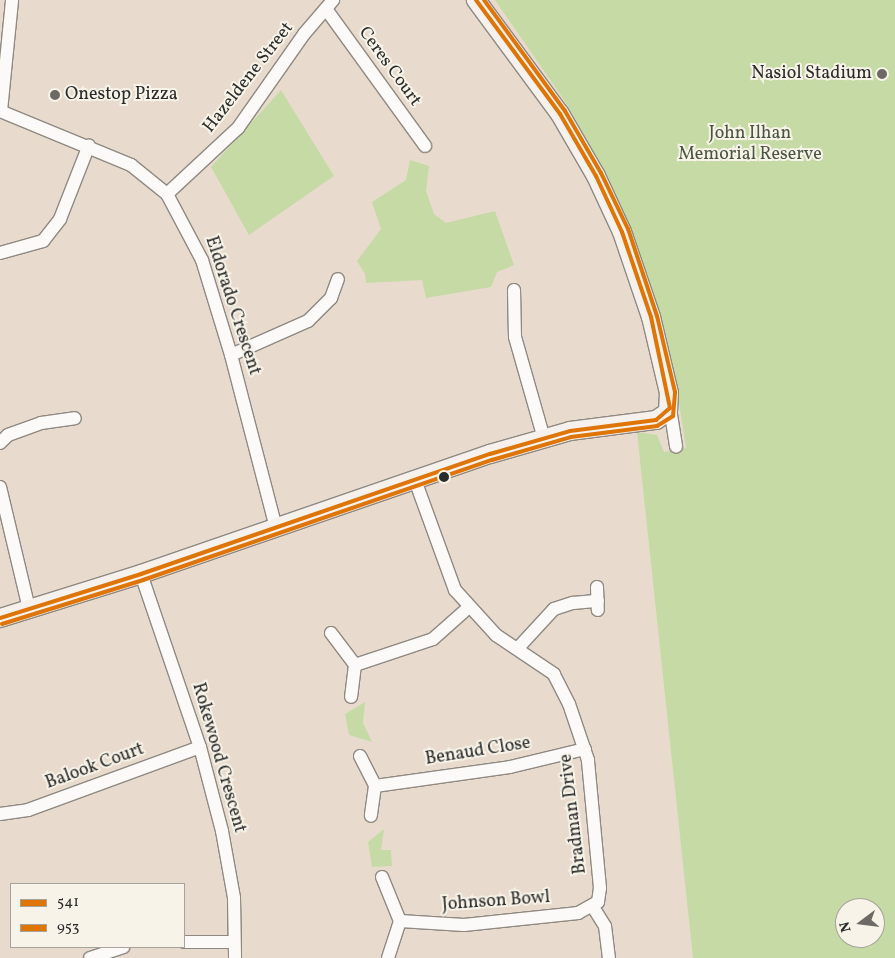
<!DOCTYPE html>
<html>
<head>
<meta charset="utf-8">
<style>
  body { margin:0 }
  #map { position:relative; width:895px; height:958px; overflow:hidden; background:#e8dbcd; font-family:Vollkorn,serif }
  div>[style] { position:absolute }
  .green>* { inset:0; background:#c6daa6 }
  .roads { filter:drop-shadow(1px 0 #8f8982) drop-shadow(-1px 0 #8f8982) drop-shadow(0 1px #8f8982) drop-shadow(0 -1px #8f8982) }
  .street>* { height:12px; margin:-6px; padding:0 6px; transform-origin:6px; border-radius:6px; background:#fcfaf8 }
  .secondary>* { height:18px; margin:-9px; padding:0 9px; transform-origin:9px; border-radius:9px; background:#f6f1ed }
  .bus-1>* { height:4px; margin:-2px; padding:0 2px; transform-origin:2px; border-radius:2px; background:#df7506 }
  .bus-2>* { height:4px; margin:-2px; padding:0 2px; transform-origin:2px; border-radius:2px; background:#df7506 }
  .dots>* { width:14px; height:14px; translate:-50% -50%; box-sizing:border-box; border:2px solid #f7f3e8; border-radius:50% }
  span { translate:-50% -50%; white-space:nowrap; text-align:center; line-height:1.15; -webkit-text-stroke:4px #f7f3e8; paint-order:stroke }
  .street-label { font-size:18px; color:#2b2b2b }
  .poi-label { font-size:18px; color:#2b2b2b }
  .right { translate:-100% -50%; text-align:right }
  .left { translate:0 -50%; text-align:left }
  .park-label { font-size:18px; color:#4b5642 }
  .legend { position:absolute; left:10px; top:883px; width:175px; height:65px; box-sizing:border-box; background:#f7f3e8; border:1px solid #a5a39c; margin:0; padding:6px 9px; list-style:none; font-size:15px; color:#2b2b2b }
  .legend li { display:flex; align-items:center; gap:10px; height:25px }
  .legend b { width:25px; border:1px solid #a5a39c }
  .north { position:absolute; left:835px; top:898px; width:50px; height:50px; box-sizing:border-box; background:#f7f3e8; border:1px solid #a5a39c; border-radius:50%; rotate:255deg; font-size:14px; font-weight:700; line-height:20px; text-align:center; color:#2b2b2b }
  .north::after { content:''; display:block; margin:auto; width:18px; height:22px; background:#6d6964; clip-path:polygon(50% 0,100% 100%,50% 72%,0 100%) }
</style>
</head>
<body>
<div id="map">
  <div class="green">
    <div style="clip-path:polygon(evenodd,495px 0,895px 0,895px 958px,693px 958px,637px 432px,657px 435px,664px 452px,686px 448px,676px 383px,647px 274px,606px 173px,564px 100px,495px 0,845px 908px,875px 908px,875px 938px,845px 938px,845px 908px)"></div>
    <div style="clip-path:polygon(281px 90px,334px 176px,249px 235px,211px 167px)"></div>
    <div style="clip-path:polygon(410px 160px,429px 166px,426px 191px,434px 214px,446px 223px,495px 211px,514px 265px,497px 272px,491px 287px,426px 298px,422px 280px,366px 283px,365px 274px,357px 261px,381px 229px,372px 202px,406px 180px)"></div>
    <div style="clip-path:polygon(365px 702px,363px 723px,372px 742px,349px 735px,345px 714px)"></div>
    <div style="clip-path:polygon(384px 829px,381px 850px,391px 850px,392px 866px,372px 867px,368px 842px)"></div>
  </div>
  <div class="roads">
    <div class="street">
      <div style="left:326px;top:9px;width:169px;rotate:54.1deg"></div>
      <div style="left:0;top:111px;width:142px;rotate:22.4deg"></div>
      <div style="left:131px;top:165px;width:46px;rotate:38.9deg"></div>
      <div style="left:167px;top:194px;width:75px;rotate:62.1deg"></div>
      <div style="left:202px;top:260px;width:99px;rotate:73deg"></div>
      <div style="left:231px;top:355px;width:179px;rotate:75.4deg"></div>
      <div style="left:1px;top:111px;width:112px;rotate:-84.3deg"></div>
      <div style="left:167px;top:194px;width:97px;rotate:-42.9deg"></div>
      <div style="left:238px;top:128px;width:115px;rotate:-54.9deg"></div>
      <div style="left:304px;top:34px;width:45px;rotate:-49.5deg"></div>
      <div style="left:0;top:253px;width:45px;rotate:-15.6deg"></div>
      <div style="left:43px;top:241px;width:28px;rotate:-52deg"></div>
      <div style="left:60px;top:219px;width:79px;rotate:-68.6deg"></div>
      <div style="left:514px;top:290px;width:47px;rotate:88.8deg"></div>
      <div style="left:515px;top:337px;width:106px;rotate:74.1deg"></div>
      <div style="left:231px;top:355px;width:84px;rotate:-23.8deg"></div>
      <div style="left:308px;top:321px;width:33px;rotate:-45deg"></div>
      <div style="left:331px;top:298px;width:20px;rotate:-70deg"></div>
      <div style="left:670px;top:408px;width:39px;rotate:81deg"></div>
      <div style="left:0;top:443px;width:11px;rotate:-45deg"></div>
      <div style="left:8px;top:435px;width:35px;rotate:-20deg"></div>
      <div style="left:41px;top:423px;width:34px;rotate:-8deg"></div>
      <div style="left:0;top:487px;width:125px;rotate:76.6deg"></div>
      <div style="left:141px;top:574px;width:183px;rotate:71.2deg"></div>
      <div style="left:200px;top:747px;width:87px;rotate:75.3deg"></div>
      <div style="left:222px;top:831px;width:68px;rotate:79.8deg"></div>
      <div style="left:234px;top:898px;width:60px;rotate:89deg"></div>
      <div style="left:597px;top:587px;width:23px;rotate:88deg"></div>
      <div style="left:331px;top:633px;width:40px;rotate:53deg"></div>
      <div style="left:355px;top:665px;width:32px;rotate:97deg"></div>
      <div style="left:518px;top:648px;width:53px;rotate:-47.3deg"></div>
      <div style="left:554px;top:609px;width:20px;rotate:-18deg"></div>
      <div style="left:573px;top:603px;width:25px;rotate:-5deg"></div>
      <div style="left:355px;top:665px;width:82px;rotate:-18.4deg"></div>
      <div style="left:433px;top:639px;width:48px;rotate:-41.6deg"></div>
      <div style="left:360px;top:756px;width:34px;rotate:63deg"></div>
      <div style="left:375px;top:786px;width:30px;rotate:98deg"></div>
      <div style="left:375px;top:786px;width:136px;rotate:-8deg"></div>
      <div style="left:510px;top:767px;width:77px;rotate:-13.5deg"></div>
      <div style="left:0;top:814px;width:28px;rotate:-8deg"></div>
      <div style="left:28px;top:810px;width:183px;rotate:-20.1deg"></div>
      <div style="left:382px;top:877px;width:48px;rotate:67.8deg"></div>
      <div style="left:400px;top:921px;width:39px;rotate:108deg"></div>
      <div style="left:593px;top:907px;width:22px;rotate:58deg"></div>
      <div style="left:605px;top:926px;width:32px;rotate:83deg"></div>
      <div style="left:400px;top:921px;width:64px;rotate:3.6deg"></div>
      <div style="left:464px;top:925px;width:115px;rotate:-6deg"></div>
      <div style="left:578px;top:913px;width:23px;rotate:-29deg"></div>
      <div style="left:598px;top:902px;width:14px;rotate:-82deg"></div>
      <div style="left:600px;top:888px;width:129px;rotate:-95.4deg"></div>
      <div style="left:588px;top:760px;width:59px;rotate:-108.7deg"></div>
      <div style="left:569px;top:704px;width:34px;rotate:-117deg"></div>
      <div style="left:554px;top:674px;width:70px;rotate:-146.1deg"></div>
      <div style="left:496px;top:635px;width:61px;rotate:-132.3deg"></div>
      <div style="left:455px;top:590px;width:117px;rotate:-110deg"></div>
      <div style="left:184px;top:942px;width:50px"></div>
      <div style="left:90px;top:958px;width:35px;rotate:-18deg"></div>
    </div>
    <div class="secondary">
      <div style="left:0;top:618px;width:148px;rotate:-17.3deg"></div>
      <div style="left:141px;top:574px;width:369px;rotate:-19deg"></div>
      <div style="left:490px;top:454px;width:83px;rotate:-16deg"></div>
      <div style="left:570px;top:431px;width:87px;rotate:-7.3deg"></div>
      <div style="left:656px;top:420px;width:14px;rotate:-34deg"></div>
      <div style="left:668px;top:412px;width:19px;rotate:-87deg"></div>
      <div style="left:669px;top:393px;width:78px;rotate:-103.3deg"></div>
      <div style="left:651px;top:317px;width:90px;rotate:-108.8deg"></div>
      <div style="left:622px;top:232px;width:62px;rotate:-114.9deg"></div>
      <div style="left:596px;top:176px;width:72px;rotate:-120.1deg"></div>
      <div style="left:560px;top:114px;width:142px;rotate:-126.4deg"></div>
    </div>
  </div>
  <div class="bus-1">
    <div style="left:476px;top:0;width:142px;rotate:53.6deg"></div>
    <div style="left:560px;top:114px;width:72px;rotate:59.9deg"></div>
    <div style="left:596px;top:176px;width:62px;rotate:65.1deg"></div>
    <div style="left:622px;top:232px;width:90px;rotate:71.2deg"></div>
    <div style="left:651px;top:317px;width:93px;rotate:78.2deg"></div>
    <div style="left:0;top:618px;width:148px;rotate:-17.3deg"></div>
    <div style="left:141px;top:574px;width:369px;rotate:-19deg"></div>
    <div style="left:490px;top:454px;width:83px;rotate:-16deg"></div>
    <div style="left:570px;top:431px;width:87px;rotate:-7.3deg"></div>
    <div style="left:656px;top:420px;width:18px;rotate:-41deg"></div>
  </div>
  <div class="bus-2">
    <div style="left:2px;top:624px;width:148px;rotate:-17.3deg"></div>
    <div style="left:143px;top:580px;width:369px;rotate:-19deg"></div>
    <div style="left:492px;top:460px;width:82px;rotate:-16.2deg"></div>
    <div style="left:571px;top:437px;width:87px;rotate:-7.3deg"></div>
    <div style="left:657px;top:426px;width:19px;rotate:-32deg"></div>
    <div style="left:673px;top:416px;width:24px;rotate:-85deg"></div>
    <div style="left:675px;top:392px;width:78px;rotate:-103.3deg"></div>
    <div style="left:657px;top:316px;width:92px;rotate:-108.4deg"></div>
    <div style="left:628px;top:229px;width:62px;rotate:-115.7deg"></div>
    <div style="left:601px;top:173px;width:72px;rotate:-120.1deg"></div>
    <div style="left:565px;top:111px;width:137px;rotate:-126.1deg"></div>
  </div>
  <div class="dots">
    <div style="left:882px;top:74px;background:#6d6964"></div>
    <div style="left:55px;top:95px;background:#6d6964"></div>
    <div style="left:444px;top:477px;background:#2b2b2b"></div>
  </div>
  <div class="street-label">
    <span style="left:389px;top:67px;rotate:54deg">Ceres Court</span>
    <span style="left:249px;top:78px;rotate:-52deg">Hazeldene Street</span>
    <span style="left:232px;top:306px;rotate:72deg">Eldorado Crescent</span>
    <span style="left:478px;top:752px;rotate:-9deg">Benaud Close</span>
    <span style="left:218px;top:758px;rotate:74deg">Rokewood Crescent</span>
    <span style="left:95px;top:767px;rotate:-20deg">Balook Court</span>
    <span style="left:574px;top:814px;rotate:-97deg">Bradman Drive</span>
    <span style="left:496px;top:902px;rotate:-4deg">Johnson Bowl</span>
  </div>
  <div class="poi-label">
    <span class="right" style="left:872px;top:74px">Nasiol Stadium</span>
    <span class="left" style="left:65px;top:95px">Onestop Pizza</span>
  </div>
  <div class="park-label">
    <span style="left:750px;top:145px">John Ilhan<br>Memorial Reserve</span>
  </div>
  <ul class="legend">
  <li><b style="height:6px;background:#df7506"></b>541</li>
  <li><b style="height:6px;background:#df7506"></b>953</li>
  </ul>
  <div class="north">N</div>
</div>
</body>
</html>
